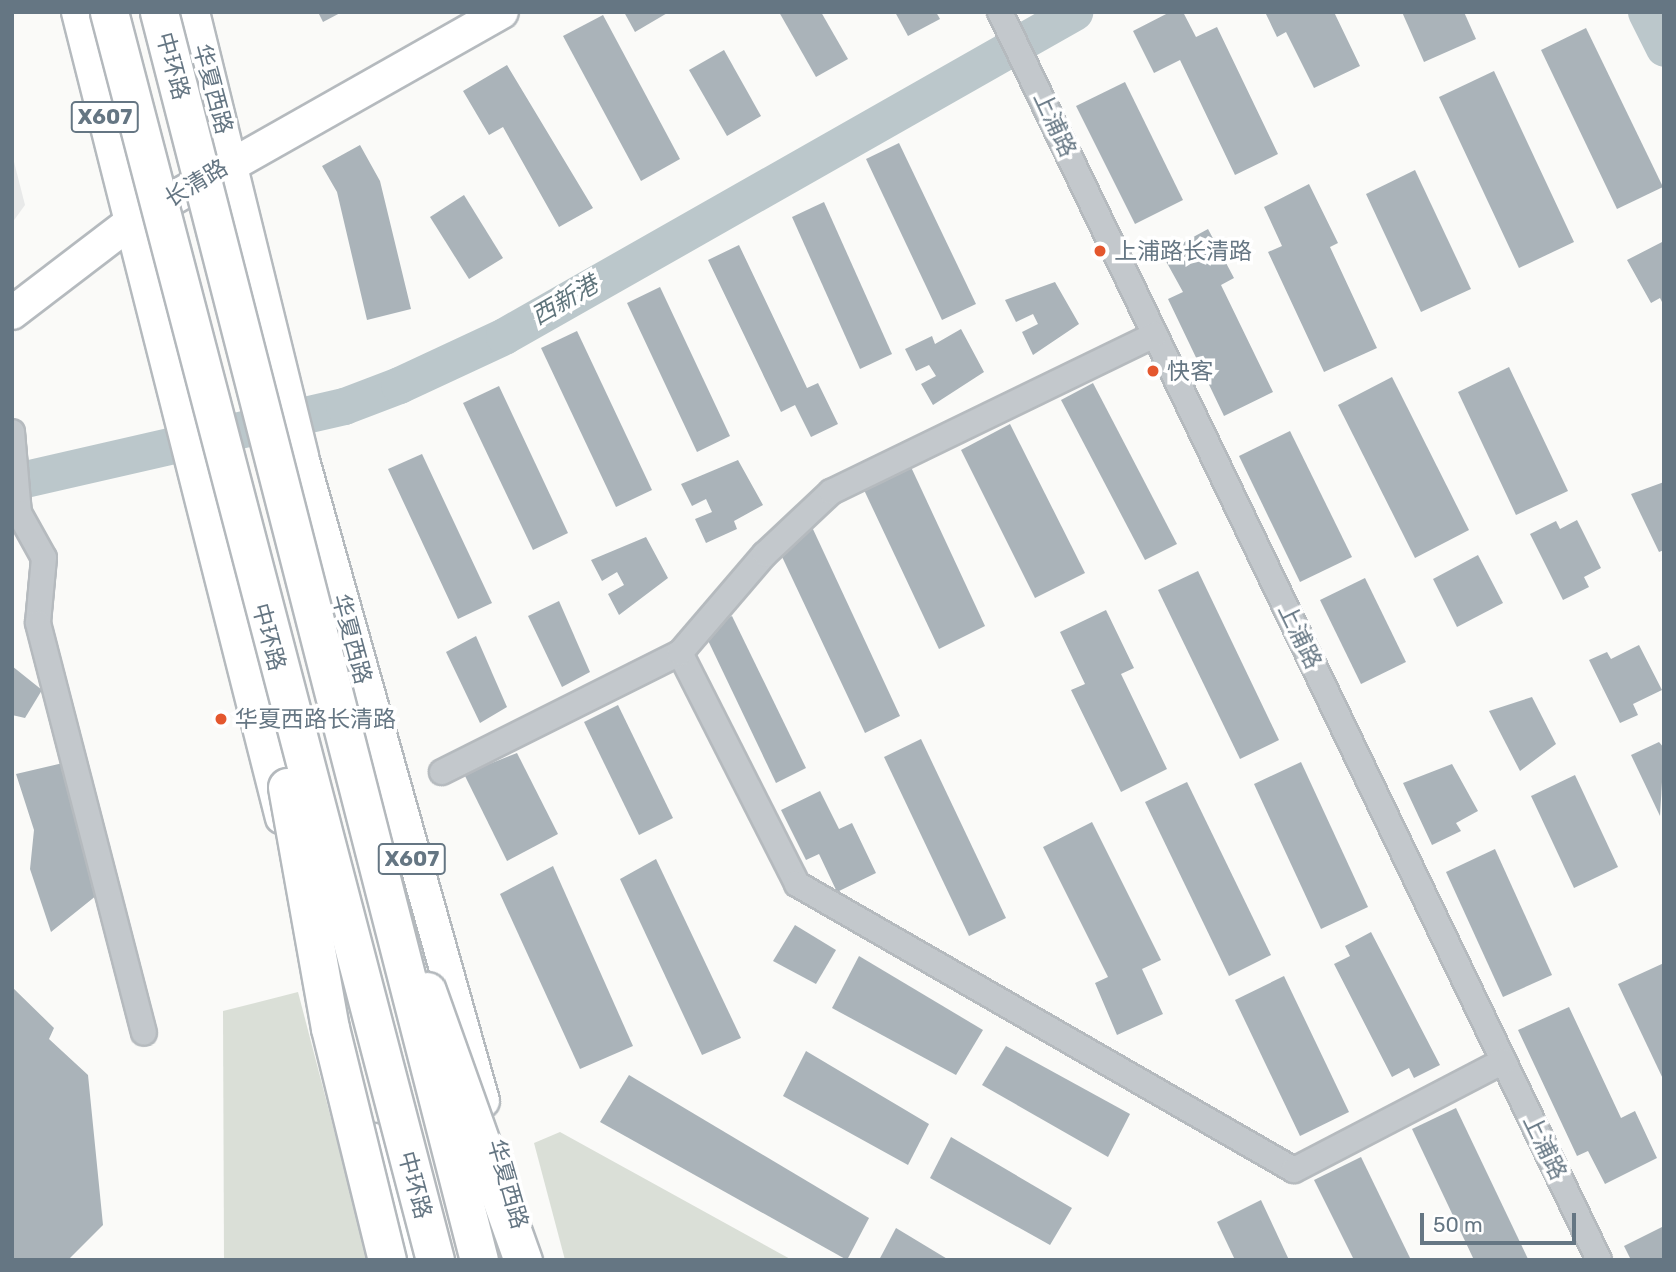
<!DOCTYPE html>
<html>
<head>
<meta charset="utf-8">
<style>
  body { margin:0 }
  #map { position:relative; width:1676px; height:1272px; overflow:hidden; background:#fafaf8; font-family:Rubik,"Noto Sans SC",sans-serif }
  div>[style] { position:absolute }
  .built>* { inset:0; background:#e8e9e9 }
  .green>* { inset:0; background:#dadfd7 }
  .river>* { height:37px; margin:-18.5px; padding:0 18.5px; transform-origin:18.5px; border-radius:18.5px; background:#bbc7cb }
  .building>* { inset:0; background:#aab3b9 }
  .roads { filter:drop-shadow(2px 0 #b5babe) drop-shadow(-2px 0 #b5babe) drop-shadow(0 2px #b5babe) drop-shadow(0 -2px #b5babe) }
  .minor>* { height:24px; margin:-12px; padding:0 12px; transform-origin:12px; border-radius:12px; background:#c3c8cc }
  .major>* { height:32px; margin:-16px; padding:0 16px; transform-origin:16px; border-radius:16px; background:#fff }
  .bridges { filter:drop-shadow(2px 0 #b4b9bd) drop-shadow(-2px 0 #b4b9bd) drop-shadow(0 2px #b4b9bd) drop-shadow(0 -2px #b4b9bd) }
  .highway-bridge>* { height:37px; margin:-18.5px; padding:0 18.5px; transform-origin:18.5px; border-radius:18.5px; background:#fff }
  .dots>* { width:19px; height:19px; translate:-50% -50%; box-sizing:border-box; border:4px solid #fff; border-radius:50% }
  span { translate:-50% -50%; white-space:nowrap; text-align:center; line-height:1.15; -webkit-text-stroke:7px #fff; paint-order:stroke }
  .shield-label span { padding:2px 5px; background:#fff; border:2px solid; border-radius:5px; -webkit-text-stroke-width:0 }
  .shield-label { font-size:21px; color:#657683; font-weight:700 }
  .street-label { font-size:23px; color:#657683 }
  .poi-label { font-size:23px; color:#657683 }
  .left { translate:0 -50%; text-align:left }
  .water-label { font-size:24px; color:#60757c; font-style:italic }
  .frame { position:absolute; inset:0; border:14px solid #657683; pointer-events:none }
  .scale { position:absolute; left:1420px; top:1213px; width:156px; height:32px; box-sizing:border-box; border:4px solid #657683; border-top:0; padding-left:9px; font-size:21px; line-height:24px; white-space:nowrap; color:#657683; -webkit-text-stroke:5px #fff; paint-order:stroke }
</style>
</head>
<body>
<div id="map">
  <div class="built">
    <div style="clip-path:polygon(12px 154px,25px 205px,12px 223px)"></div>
  </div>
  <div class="green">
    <div style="clip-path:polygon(298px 992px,368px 1260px,224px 1260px,223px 1011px)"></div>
    <div style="clip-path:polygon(560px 1132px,792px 1260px,565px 1260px,534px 1143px)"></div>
  </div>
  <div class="river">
    <div style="left:1646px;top:12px;width:40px;rotate:63.4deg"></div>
    <div style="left:12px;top:482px;width:341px;rotate:-12.9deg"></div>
    <div style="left:344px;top:406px;width:59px;rotate:-20.9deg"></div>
    <div style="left:399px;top:385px;width:116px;rotate:-25deg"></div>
    <div style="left:504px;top:336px;width:656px;rotate:-29.61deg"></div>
  </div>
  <div class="building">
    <div style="clip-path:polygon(318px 12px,342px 12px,323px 22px)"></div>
    <div style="clip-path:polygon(624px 12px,669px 12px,635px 32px)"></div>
    <div style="clip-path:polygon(779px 12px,821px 12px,848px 59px,816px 77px)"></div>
    <div style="clip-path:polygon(895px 12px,936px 12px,940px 19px,908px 36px)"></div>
    <div style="clip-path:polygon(1170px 12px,1183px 12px,1196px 37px,1217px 27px,1278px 154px,1235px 175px,1180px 60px,1154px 73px,1133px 31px)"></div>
    <div style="clip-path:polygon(1265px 12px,1334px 12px,1360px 66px,1314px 88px,1286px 32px,1277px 37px)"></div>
    <div style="clip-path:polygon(1402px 12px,1464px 12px,1476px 39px,1424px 62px)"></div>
    <div style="clip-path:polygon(603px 15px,680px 159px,641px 181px,563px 36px)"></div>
    <div style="clip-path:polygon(1586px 28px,1663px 187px,1617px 209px,1541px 50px)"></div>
    <div style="clip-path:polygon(724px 50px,761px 116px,727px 136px,689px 70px)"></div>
    <div style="clip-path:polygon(507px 65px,593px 208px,559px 227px,503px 127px,489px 135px,463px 91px)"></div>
    <div style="clip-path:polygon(1494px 71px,1574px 242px,1519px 268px,1439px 97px)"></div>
    <div style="clip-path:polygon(1125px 82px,1183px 200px,1135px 224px,1076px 106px)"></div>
    <div style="clip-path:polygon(899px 143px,976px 304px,942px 320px,866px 159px)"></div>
    <div style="clip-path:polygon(360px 145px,380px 181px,411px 309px,367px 320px,337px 192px,322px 166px)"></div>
    <div style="clip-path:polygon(1415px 170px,1471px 289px,1421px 312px,1366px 194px)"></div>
    <div style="clip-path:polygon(1309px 184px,1338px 243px,1330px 247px,1377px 348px,1324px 372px,1268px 252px,1282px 246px,1264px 207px)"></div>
    <div style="clip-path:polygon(464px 195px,503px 258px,469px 279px,430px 217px)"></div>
    <div style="clip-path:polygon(824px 202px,892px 354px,860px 369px,792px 217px)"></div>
    <div style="clip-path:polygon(1208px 229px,1234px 278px,1221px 285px,1273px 392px,1224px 416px,1168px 299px,1183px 292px,1162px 254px)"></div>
    <div style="clip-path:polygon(1664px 241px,1664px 306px,1660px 298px,1651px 303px,1627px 260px)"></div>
    <div style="clip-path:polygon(739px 245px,807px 388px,818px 383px,838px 424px,811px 437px,795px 405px,781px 412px,708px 260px)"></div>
    <div style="clip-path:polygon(1055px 282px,1079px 324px,1033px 355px,1022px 332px,1038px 324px,1033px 314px,1016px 322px,1005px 300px)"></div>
    <div style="clip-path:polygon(660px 287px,730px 436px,697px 452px,627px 303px)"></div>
    <div style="clip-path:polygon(961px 329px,984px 372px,933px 405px,921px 384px,936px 376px,929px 365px,916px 371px,905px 349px,932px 336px,935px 344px)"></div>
    <div style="clip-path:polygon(577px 331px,652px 490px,616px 507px,541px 348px)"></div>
    <div style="clip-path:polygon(1509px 367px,1568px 491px,1516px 515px,1458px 392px)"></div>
    <div style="clip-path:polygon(1392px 377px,1469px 530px,1415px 558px,1338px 405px)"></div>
    <div style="clip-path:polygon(1093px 383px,1177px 544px,1145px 560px,1061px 400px)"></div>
    <div style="clip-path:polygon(499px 386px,568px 533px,533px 550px,463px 403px)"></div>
    <div style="clip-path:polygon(1010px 424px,1085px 573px,1035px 598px,961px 450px)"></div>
    <div style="clip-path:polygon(1290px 431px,1352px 557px,1300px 582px,1239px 456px)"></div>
    <div style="clip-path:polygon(422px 454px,492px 603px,458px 619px,388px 469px)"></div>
    <div style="clip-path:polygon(738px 460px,763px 505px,734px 521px,737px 529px,706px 543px,695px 519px,712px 512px,706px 499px,692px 506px,681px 484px)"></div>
    <div style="clip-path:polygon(911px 467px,985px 626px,939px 649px,864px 490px)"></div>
    <div style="clip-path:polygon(1664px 482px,1664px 550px,1659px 552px,1631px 494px)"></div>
    <div style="clip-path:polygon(1577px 520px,1601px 568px,1584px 577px,1589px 587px,1563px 600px,1530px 534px,1556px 521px,1560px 529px)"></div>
    <div style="clip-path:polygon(812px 527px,900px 716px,865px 733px,776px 544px)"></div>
    <div style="clip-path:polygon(646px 537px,668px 578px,619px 615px,608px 594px,624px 585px,617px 572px,602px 581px,591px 560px)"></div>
    <div style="clip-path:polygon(1478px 555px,1503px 603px,1457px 627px,1433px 579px)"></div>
    <div style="clip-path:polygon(1198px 571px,1279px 740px,1240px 759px,1158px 590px)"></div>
    <div style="clip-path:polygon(1365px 578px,1406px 662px,1361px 684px,1320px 600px)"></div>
    <div style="clip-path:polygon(559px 601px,590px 672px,562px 687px,528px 616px)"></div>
    <div style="clip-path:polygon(1106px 610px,1134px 668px,1121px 674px,1167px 769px,1121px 792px,1071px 690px,1085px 684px,1060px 632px)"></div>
    <div style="clip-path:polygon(732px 616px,806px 768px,776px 783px,703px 630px)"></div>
    <div style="clip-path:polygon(476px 636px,507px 707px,480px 723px,446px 652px)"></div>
    <div style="clip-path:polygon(1639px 645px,1662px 690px,1633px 704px,1638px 715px,1620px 723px,1589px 660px,1607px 652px,1611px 659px)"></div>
    <div style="clip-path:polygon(12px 666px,42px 690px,25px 718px,12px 715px)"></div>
    <div style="clip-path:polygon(1532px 697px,1556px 744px,1520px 771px,1489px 711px)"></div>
    <div style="clip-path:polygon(618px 705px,673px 818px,639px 835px,584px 722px)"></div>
    <div style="clip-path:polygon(921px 739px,1006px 918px,969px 936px,884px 757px)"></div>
    <div style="clip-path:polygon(1659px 742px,1664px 748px,1660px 816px,1631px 755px)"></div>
    <div style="clip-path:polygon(517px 753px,558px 834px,507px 861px,464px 774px)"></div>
    <div style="clip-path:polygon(1301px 762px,1368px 907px,1321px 929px,1254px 784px)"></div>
    <div style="clip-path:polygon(63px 763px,97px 895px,51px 932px,30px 869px,34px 830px,16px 774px)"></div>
    <div style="clip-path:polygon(1452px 764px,1478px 811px,1456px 823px,1461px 831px,1432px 845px,1403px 783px)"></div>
    <div style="clip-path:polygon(1575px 775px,1618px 867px,1574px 888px,1531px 796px)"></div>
    <div style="clip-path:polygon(1187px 782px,1271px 955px,1229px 976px,1145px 802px)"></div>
    <div style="clip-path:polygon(820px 791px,839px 829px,852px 823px,876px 873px,837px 892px,819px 854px,806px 860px,781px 810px)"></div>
    <div style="clip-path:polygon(1092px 822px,1161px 960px,1142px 969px,1163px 1014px,1117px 1035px,1095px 983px,1108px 977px,1043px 847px)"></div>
    <div style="clip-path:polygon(1495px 849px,1552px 975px,1503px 997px,1446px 872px)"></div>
    <div style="clip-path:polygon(656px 859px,741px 1038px,702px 1055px,620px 879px)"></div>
    <div style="clip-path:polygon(553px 866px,633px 1046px,580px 1069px,500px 894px)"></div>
    <div style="clip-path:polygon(795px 925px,836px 950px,816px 984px,773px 961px)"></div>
    <div style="clip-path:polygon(1371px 932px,1440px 1065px,1414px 1078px,1409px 1068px,1392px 1077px,1334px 964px,1350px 956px,1345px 946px)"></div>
    <div style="clip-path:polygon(859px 956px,983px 1030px,956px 1075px,832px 1008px)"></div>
    <div style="clip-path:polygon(1664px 963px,1664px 1081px,1618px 984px)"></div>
    <div style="clip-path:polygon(1284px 976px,1349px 1112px,1300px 1136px,1235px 1000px)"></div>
    <div style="clip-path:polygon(12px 987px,54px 1028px,49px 1039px,88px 1075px,103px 1225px,68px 1260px,12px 1260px)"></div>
    <div style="clip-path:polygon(1569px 1007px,1621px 1118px,1635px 1111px,1657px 1158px,1605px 1184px,1588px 1151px,1577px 1156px,1518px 1030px)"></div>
    <div style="clip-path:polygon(1006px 1046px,1130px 1114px,1108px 1157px,982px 1085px)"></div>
    <div style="clip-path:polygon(806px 1051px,929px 1124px,908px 1165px,783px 1096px)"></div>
    <div style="clip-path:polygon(629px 1075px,869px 1218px,847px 1260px,600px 1122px)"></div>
    <div style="clip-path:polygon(1456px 1108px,1528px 1259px,1525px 1260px,1474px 1260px,1412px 1129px)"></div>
    <div style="clip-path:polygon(951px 1137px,1072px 1208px,1050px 1245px,930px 1178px)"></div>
    <div style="clip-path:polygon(1361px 1157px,1411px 1260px,1354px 1260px,1314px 1180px)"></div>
    <div style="clip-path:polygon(1261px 1200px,1289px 1260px,1235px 1260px,1217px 1222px)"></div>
    <div style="clip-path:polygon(1664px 1226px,1664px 1260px,1631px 1260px,1624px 1246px)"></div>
    <div style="clip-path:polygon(896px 1228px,949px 1260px,879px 1260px)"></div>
  </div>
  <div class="roads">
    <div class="minor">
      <div style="left:1000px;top:12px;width:1384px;rotate:64.36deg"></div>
      <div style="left:12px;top:432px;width:81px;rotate:85.1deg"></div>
      <div style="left:19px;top:513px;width:51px;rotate:60.9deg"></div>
      <div style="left:44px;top:558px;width:65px;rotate:95.3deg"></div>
      <div style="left:38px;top:623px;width:423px;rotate:75.5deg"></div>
      <div style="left:680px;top:653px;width:259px;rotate:63.1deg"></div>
      <div style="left:797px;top:884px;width:573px;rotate:29.92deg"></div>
      <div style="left:1294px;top:1170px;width:236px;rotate:-27.5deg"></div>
      <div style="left:442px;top:772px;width:266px;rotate:-26.6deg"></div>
      <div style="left:680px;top:653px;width:130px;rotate:-49.4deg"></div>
      <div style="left:765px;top:554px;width:91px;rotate:-43.2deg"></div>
      <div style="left:831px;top:492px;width:360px;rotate:-25.9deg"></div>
    </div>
    <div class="major">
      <div style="left:78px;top:12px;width:831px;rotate:75.8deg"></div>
      <div style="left:193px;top:12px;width:458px;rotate:76.2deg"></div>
      <div style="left:302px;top:457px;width:669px;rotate:74.3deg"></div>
      <div style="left:12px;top:313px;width:150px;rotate:-37.4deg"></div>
      <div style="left:131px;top:222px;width:426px;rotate:-29.5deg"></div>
      <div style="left:375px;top:1140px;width:125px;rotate:74.2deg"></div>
    </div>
  </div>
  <div class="bridges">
    <div class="highway-bridge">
      <div style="left:109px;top:12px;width:1290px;rotate:75.36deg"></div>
      <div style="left:159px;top:12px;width:1288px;rotate:75.62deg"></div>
      <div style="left:287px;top:787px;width:245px;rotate:79.9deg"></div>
      <div style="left:330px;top:1028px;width:239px;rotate:76.2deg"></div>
      <div style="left:427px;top:991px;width:286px;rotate:70.4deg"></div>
    </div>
  </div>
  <div class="dots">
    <div style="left:1100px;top:251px;background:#e4572e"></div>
    <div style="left:1153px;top:371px;background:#e4572e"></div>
    <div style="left:221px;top:719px;background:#e4572e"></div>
  </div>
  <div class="shield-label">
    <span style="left:105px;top:117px">X607</span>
    <span style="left:412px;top:859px">X607</span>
  </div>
  <div class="street-label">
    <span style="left:173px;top:66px;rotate:75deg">中环路</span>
    <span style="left:213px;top:89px;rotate:75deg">华夏西路</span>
    <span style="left:1055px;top:124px;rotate:65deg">上浦路</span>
    <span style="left:196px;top:183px;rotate:-31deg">长清路</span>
    <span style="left:1300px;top:636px;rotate:64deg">上浦路</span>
    <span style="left:269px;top:637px;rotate:75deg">中环路</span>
    <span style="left:352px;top:639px;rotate:75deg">华夏西路</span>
    <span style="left:1545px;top:1147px;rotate:64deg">上浦路</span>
    <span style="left:508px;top:1184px;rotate:74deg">华夏西路</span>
    <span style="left:415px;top:1185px;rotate:75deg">中环路</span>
  </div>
  <div class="poi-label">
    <span class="left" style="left:1114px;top:251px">上浦路长清路</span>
    <span class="left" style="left:1167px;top:371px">快客</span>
    <span class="left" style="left:235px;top:719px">华夏西路长清路</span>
  </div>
  <div class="water-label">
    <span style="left:565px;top:301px;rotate:-30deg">西新港</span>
  </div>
  <div class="frame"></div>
  <div class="scale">50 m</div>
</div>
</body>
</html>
